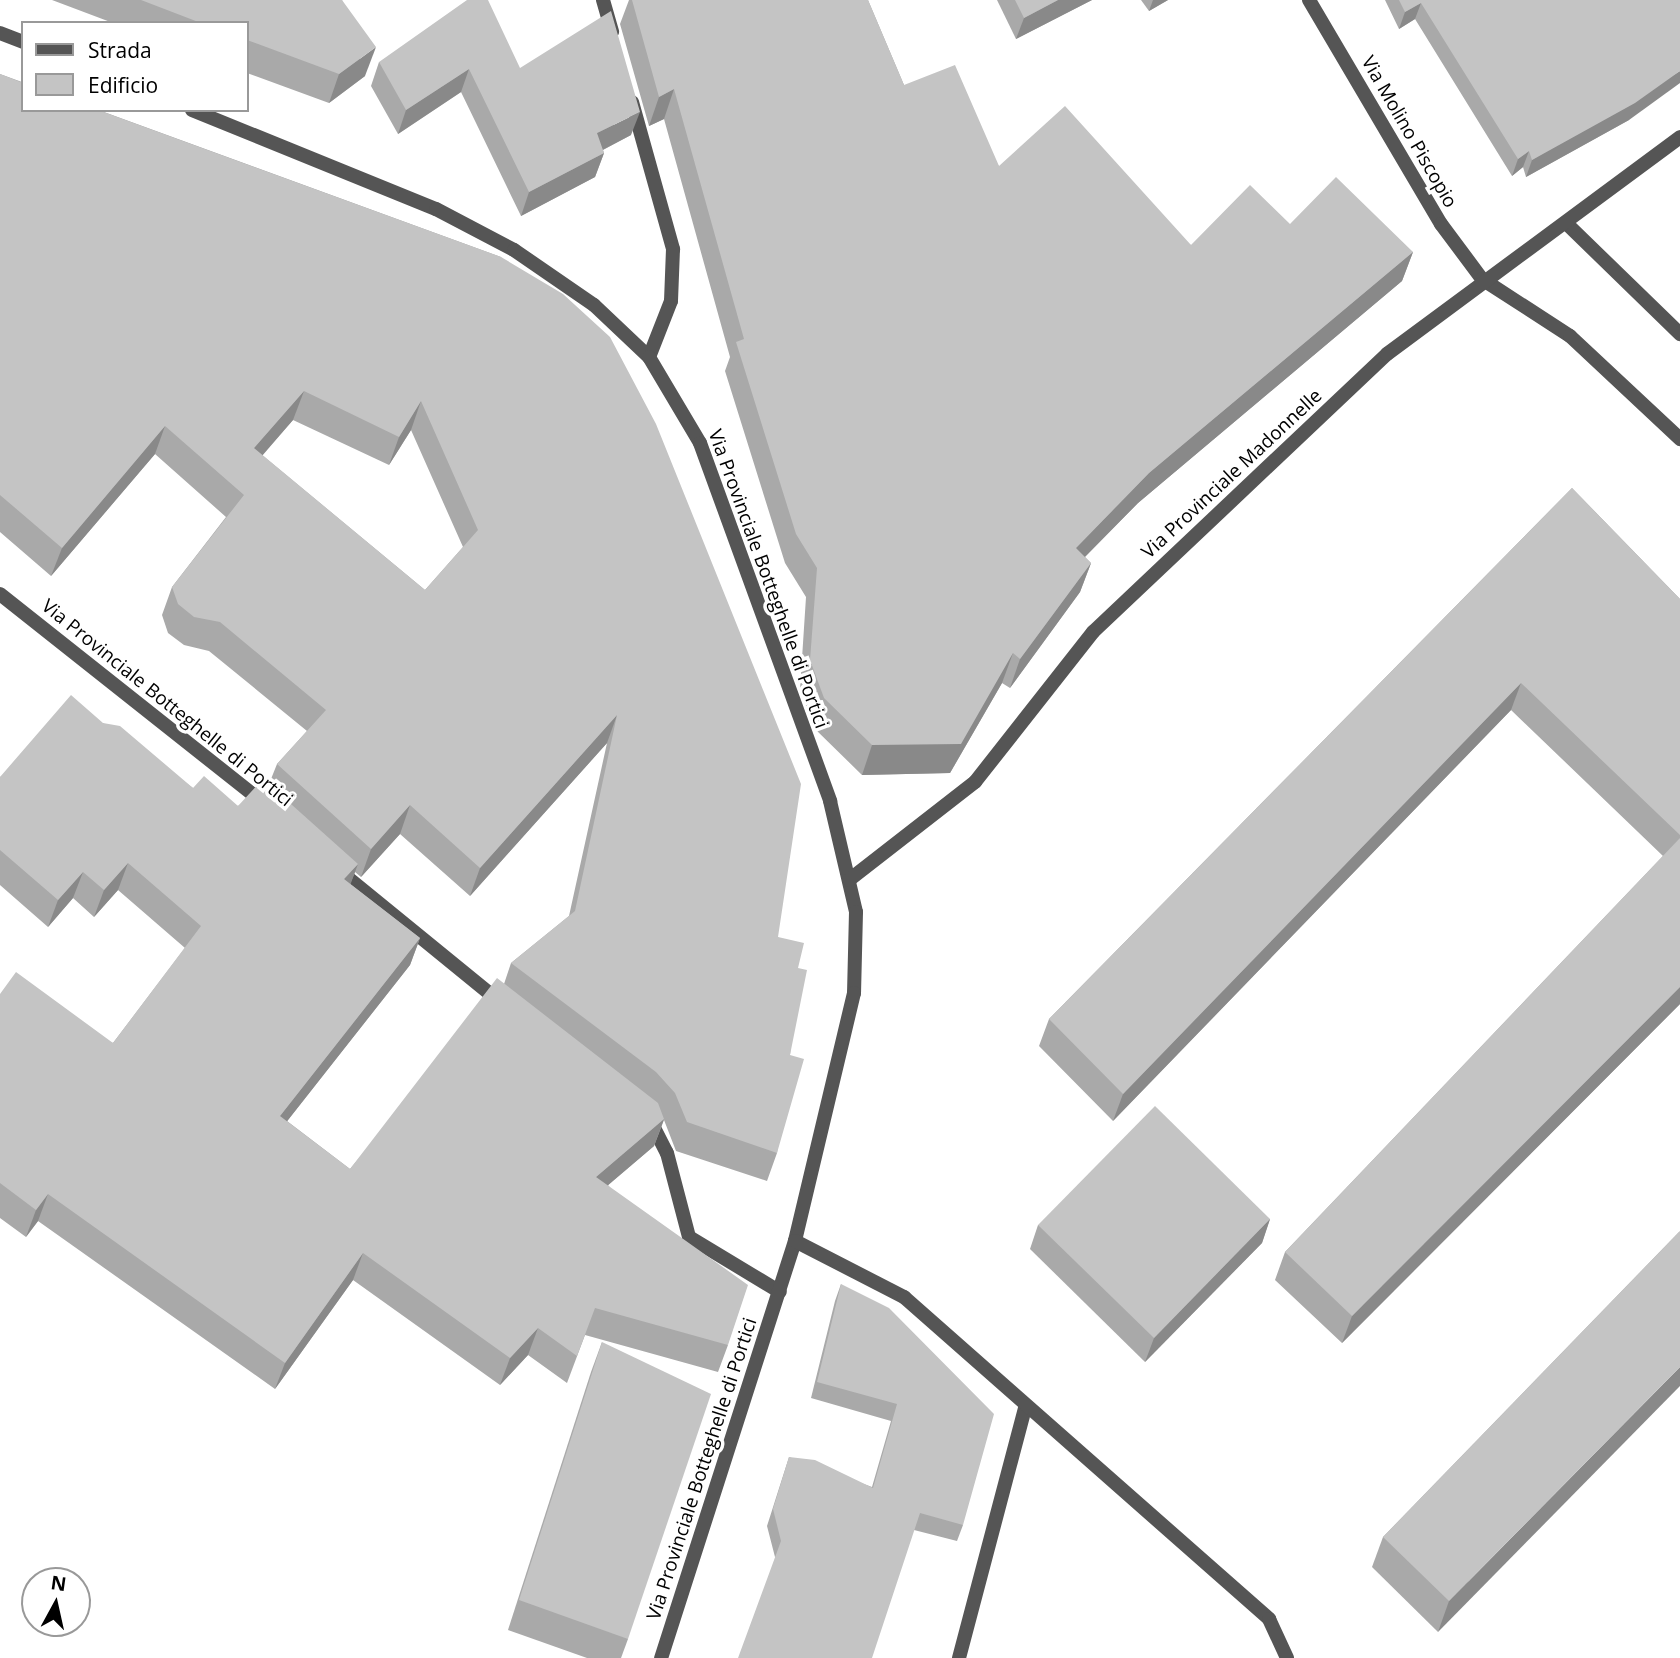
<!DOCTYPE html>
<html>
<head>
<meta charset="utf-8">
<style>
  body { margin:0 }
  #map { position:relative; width:1680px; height:1658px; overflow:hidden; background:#fff; font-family:"Open Sans",sans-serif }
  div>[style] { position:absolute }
  .lane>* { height:14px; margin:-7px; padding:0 7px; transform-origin:7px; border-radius:7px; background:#555 }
  .street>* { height:14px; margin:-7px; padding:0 7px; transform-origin:7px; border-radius:7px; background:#555 }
  .wall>* { inset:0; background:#a9a9a9 }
  .shaded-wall>* { inset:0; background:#898989 }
  .building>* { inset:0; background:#c4c4c4 }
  span { translate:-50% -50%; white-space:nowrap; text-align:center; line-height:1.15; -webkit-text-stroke:7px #fff; paint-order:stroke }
  .street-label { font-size:19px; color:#000 }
  .legend { position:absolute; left:21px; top:21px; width:228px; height:91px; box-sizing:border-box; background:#fff; border:2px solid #999; margin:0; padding:9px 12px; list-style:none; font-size:21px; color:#000 }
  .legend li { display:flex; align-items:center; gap:14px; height:35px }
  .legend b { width:35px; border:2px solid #999 }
  .north { position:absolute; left:21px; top:1567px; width:70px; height:70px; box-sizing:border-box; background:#fff; border:2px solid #999; border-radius:50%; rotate:8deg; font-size:19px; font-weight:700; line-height:28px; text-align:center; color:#000 }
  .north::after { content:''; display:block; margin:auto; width:24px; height:32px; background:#000; clip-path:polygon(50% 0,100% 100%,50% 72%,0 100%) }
</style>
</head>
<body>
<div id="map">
  <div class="lane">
    <div style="left:0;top:594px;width:338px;rotate:38.4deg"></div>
    <div style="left:337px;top:869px;width:210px;rotate:39.2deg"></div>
    <div style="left:649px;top:1118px;width:39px;rotate:63deg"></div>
    <div style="left:667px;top:1153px;width:87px;rotate:75.3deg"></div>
    <div style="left:689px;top:1237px;width:106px;rotate:31.1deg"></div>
    <div style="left:959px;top:1658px;width:259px;rotate:-75.2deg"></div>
  </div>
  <div class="street">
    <div style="left:603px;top:0;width:33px;rotate:74deg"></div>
    <div style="left:1309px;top:0;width:260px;rotate:59.5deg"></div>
    <div style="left:1441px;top:224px;width:69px;rotate:53.3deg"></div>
    <div style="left:1482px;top:279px;width:105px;rotate:32.9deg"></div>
    <div style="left:1570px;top:336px;width:151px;rotate:43.1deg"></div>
    <div style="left:0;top:33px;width:25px;rotate:21deg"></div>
    <div style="left:632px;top:102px;width:153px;rotate:74.4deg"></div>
    <div style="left:673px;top:249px;width:52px;rotate:92.2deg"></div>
    <div style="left:671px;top:301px;width:60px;rotate:111.4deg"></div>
    <div style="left:192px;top:110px;width:263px;rotate:22.1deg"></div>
    <div style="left:436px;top:209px;width:88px;rotate:27.7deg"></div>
    <div style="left:514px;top:250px;width:97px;rotate:34.5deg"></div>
    <div style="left:594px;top:305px;width:76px;rotate:43.4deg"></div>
    <div style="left:649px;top:357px;width:100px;rotate:59.3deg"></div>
    <div style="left:700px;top:443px;width:381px;rotate:70deg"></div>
    <div style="left:830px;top:801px;width:114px;rotate:76.8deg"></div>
    <div style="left:856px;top:912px;width:81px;rotate:91.4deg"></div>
    <div style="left:854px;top:993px;width:255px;rotate:103.4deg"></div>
    <div style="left:795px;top:1241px;width:438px;rotate:107.8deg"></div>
    <div style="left:1567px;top:224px;width:158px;rotate:44.2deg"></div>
    <div style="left:849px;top:880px;width:160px;rotate:-37.9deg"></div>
    <div style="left:975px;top:782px;width:191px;rotate:-51.8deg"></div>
    <div style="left:1093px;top:632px;width:405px;rotate:-43.4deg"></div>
    <div style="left:1387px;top:354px;width:365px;rotate:-36.5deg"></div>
    <div style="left:795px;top:1241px;width:123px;rotate:27.2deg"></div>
    <div style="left:904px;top:1297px;width:487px;rotate:41.4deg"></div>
    <div style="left:1269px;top:1619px;width:43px;rotate:65.2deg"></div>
  </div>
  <div class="wall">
    <div style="clip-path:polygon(52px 0,342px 0,365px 76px,329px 103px,247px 73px,247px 23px,113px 23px)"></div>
    <div style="clip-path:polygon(629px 0,868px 0,904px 85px,999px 166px,1191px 245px,1290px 224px,1413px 252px,1402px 281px,1138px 503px,1085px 557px,1091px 563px,1080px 592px,1010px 688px,1002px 683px,950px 773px,862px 775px,814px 728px,800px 689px,806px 597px,785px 563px,725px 371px,730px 357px,664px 119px,649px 126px,620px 24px)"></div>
    <div style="clip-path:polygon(997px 0,1092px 0,1016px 39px)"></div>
    <div style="clip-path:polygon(1141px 0,1168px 0,1149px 11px)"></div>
    <div style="clip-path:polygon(1385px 0,1680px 0,1629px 120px,1526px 177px,1523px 167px,1512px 176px,1415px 19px,1399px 29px)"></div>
    <div style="clip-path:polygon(379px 62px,520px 68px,631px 135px,603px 150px,604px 153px,595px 177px,521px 216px,461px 92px,398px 134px,371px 86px)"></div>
    <div style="clip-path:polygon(evenodd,0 74px,501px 257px,778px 937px,798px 968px,790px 1055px,777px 1153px,767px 1181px,676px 1151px,664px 1120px,654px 1146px,608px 1185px,728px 1345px,718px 1372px,585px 1335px,567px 1383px,528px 1355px,500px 1385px,353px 1280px,275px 1389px,38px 1221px,26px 1237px,0 1218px,0 994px,113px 1043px,185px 948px,118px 890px,94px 917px,73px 898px,48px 927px,0 885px,0 777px,103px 723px,193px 788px,238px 806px,269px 784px,277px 764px,307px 731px,209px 651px,184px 645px,168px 633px,162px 615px,172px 587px,226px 517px,155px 454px,51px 576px,0 532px,0 74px,293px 420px,389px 465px,411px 430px,463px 547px,425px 590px,262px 455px,293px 420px,0 74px,607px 743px,569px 916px,511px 963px,504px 984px,350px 1169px,287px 1121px,410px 965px,420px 938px,350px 884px,355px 872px,361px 877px,400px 834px,470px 896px,607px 743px)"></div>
    <div style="clip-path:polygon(1572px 488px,1680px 599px,1680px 1004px,1342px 1343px,1275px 1280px,1285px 1252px,1663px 856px,1511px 710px,1113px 1121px,1039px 1046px,1049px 1019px)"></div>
    <div style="clip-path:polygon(1270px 1219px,1262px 1243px,1145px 1362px,1030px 1249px,1038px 1225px)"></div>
    <div style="clip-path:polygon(1680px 1231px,1438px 1632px,1372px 1567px,1383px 1537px)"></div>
    <div style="clip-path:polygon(841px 1284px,963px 1525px,957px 1541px,914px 1530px,775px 1557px,767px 1526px,789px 1457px,872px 1487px,891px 1421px,811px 1398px,835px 1301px)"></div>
    <div style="clip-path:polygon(602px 1342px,628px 1639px,621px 1658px,587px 1658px,508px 1630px,591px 1372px)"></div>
  </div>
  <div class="shaded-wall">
    <div style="clip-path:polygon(1058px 0,1092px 0,1016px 39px,1024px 18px)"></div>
    <div style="clip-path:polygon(1153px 0,1168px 0,1149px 11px)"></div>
    <div style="clip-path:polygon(1421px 3px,1415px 19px,1399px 29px,1405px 12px)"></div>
    <div style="clip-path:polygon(376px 47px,365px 76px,329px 103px,339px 74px)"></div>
    <div style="clip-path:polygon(469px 69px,461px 92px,398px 134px,406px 110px)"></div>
    <div style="clip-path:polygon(1680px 71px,1680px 83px,1629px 120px,1526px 177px,1532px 160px)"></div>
    <div style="clip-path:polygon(674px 89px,664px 119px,649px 126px,659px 97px)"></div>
    <div style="clip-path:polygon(640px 112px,631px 135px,589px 157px,597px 133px)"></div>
    <div style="clip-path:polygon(1529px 151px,1523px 167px,1512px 176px,1518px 159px)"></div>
    <div style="clip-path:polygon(604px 153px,595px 177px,521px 216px,529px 192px)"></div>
    <div style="clip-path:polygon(1413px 252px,1402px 281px,1138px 503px,1065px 577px,1076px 548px,1149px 473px)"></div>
    <div style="clip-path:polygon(304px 391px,293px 420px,244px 477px,254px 448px)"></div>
    <div style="clip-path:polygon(421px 401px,411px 430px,389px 465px,399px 437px)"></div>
    <div style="clip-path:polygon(165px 426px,155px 454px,51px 576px,62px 548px)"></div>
    <div style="clip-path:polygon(1091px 563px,1080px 592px,1010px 688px,1020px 659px)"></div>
    <div style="clip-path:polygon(1013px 653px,1002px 683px,950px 773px,862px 775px,872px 745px)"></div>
    <div style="clip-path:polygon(1521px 683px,1511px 710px,1113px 1121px,1123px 1094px)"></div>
    <div style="clip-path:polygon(617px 715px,607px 743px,470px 896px,480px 868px)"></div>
    <div style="clip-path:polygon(410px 805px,400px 834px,361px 877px,371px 849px)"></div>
    <div style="clip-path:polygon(128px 863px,118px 890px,94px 917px,104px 890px)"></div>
    <div style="clip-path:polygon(358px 864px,348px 891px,344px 879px)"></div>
    <div style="clip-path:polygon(83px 872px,73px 898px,48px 927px,58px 900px)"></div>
    <div style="clip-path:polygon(420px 938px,410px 965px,270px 1143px,280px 1116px)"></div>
    <div style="clip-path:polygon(1680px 987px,1680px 1004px,1342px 1343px,1352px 1316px)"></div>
    <div style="clip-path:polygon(664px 1119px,654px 1146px,586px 1204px,596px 1177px)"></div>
    <div style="clip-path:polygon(48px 1194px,38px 1221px,26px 1237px,36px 1210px)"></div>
    <div style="clip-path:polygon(1270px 1219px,1262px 1243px,1145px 1362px,1154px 1338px)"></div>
    <div style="clip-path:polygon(363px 1253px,353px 1280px,275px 1389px,285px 1363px)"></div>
    <div style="clip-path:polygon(538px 1328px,528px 1355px,500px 1385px,510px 1358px)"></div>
    <div style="clip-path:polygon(1680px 1367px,1680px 1386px,1438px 1632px,1449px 1601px)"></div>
  </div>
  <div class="building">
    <div style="clip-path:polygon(141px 0,342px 0,376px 47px,339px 74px,247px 40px,247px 23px,201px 23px)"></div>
    <div style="clip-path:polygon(467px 0,488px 0,520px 68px,611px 11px,640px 112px,597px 133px,604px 153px,529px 192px,469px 69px,406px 110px,379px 62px)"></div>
    <div style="clip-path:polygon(632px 0,868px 0,904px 85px,955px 65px,999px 166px,1065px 106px,1191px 245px,1250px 185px,1290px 224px,1336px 177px,1413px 252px,1149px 473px,1076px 548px,1091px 563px,1020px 659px,1013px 653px,961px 744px,872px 745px,824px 698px,810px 660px,817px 568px,796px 534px,736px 342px,744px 339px,674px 89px,659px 97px)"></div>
    <div style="clip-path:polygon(1015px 0,1058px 0,1024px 18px)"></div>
    <div style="clip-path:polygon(1399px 0,1680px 0,1680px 71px,1635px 103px,1532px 160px,1529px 151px,1518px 159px,1421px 3px,1405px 12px)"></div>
    <div style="clip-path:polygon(evenodd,0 74px,23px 83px,23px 110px,98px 110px,501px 257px,563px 294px,610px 337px,656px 424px,801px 784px,778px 937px,804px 943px,798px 968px,807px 970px,790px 1055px,804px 1059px,777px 1153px,687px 1122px,675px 1093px,656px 1072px,511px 963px,575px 911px,617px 715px,480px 868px,410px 805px,371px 849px,277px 764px,326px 710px,220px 622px,194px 617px,178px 604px,172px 587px,244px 495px,165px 426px,62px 548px,0 495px,0 74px,304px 391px,399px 437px,421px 401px,478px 530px,425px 590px,254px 448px,304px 391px)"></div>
    <div style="clip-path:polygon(1572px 488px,1680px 599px,1680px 835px,1521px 683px,1123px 1094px,1049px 1019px)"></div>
    <div style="clip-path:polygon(71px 695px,103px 723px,120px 726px,193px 788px,204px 776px,238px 806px,263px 779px,358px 864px,344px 879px,420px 938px,280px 1116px,350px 1169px,497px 978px,658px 1103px,664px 1119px,596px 1177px,748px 1285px,728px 1345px,595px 1308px,577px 1356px,538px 1328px,510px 1358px,363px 1253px,285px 1363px,48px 1194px,36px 1210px,0 1183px,0 994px,16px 972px,113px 1043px,201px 926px,128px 863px,104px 890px,83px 872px,58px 900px,0 850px,0 777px)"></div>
    <div style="clip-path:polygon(1680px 838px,1680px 987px,1352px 1316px,1285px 1252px)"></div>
    <div style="clip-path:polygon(1155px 1106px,1270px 1219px,1154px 1338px,1038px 1225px)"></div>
    <div style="clip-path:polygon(1680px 1231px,1680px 1367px,1449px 1601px,1383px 1537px)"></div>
    <div style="clip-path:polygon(841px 1284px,889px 1308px,994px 1414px,963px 1525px,920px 1513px,872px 1658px,738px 1658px,781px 1541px,773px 1509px,789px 1457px,815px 1460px,873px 1488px,897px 1404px,817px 1382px)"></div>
    <div style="clip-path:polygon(602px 1342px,711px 1394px,628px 1639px,519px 1600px)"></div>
  </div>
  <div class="street-label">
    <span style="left:1409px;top:132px;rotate:60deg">Via Molino Piscopio</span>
    <span style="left:1232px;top:474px;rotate:-43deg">Via Provinciale Madonnelle</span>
    <span style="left:768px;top:579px;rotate:70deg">Via Provinciale Botteghelle di Portici</span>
    <span style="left:167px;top:703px;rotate:39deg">Via Provinciale Botteghelle di Portici</span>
    <span style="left:702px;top:1469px;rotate:-72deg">Via Provinciale Botteghelle di Portici</span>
  </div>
  <ul class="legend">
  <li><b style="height:9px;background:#555"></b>Strada</li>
  <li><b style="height:19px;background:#c4c4c4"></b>Edificio</li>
  </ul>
  <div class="north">N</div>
</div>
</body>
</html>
